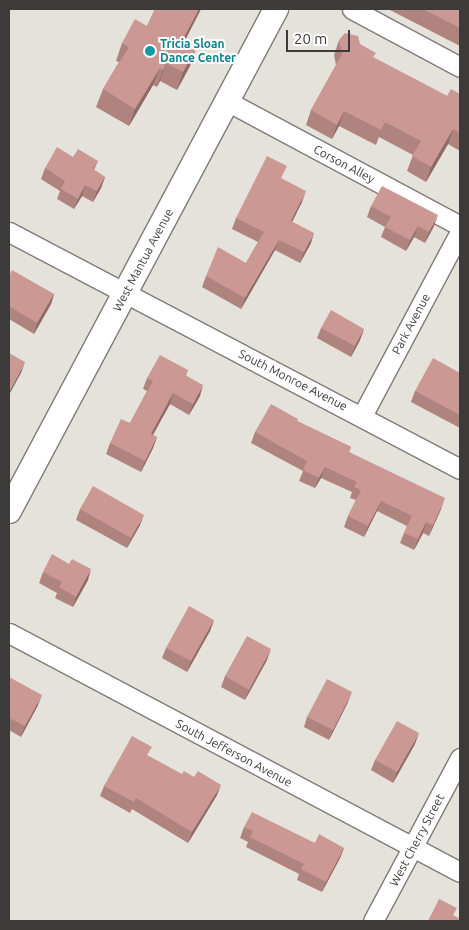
<!DOCTYPE html>
<html>
<head>
<meta charset="utf-8">
<style>
  body { margin:0 }
  #map { position:relative; width:469px; height:930px; overflow:hidden; background:#e5e2dc; font-family:Ubuntu,sans-serif }
  div>[style] { position:absolute }
  .roads { filter:drop-shadow(1px 0 #7e7b76) drop-shadow(-1px 0 #7e7b76) drop-shadow(0 1px #7e7b76) drop-shadow(0 -1px #7e7b76) }
  .minor>* { height:19px; margin:-9.5px; padding:0 9.5px; transform-origin:9.5px; border-radius:9.5px; background:#fff }
  .tertiary>* { height:24px; margin:-12px; padding:0 12px; transform-origin:12px; border-radius:12px; background:#fff }
  .wall>* { inset:0; background:#af837e }
  .shaded-wall>* { inset:0; background:#8e6a67 }
  .building>* { inset:0; background:#cb9893 }
  .dots>* { width:14px; height:14px; translate:-50% -50%; box-sizing:border-box; border:2px solid #fff; border-radius:50% }
  span { translate:-50% -50%; white-space:nowrap; text-align:center; line-height:1.15; -webkit-text-stroke:4px #fff; paint-order:stroke }
  .culture-label { font-size:12px; color:#0d838f; font-weight:700 }
  .left { translate:0 -50%; text-align:left }
  .street-label { font-size:12px; color:#3d3b39 }
  .frame { position:absolute; inset:0; border:10px solid #3d3b39; pointer-events:none }
  .scale { position:absolute; left:286px; top:30px; width:64px; height:22px; box-sizing:border-box; border:2px solid #3d3b39; border-top:0; padding-left:6px; font-size:15px; line-height:18px; white-space:nowrap; color:#3d3b39; -webkit-text-stroke:4px #fff; paint-order:stroke }
</style>
</head>
<body>
<div id="map">
  <div class="roads">
    <div class="minor">
      <div style="left:352px;top:9px;width:123px;rotate:28.2deg"></div>
      <div style="left:227px;top:101px;width:264px;rotate:28.2deg"></div>
      <div style="left:9px;top:232px;width:509px;rotate:27.72deg"></div>
      <div style="left:362px;top:416px;width:208px;rotate:-62deg"></div>
      <div style="left:9px;top:633px;width:510px;rotate:27.92deg"></div>
      <div style="left:373px;top:921px;width:185px;rotate:-61.9deg"></div>
    </div>
    <div class="tertiary">
      <div style="left:9px;top:511px;width:569px;rotate:-61.99deg"></div>
    </div>
  </div>
  <div class="wall">
    <div style="clip-path:polygon(155px 9px,201px 9px,184px 42px,190px 66px,177px 90px,160px 81px,157px 87px,153px 85px,129px 126px,96px 107px,103px 89px,119px 62px,116px 61px,122px 43px,147px 26px)"></div>
    <div style="clip-path:polygon(388px 9px,460px 9px,460px 46px)"></div>
    <div style="clip-path:polygon(339px 40px,360px 44px,374px 58px,447px 96px,460px 94px,460px 151px,448px 144px,426px 182px,407px 171px,413px 155px,379px 137px,376px 145px,339px 126px,332px 139px,306px 125px,311px 110px,336px 65px,334px 55px)"></div>
    <div style="clip-path:polygon(73px 157px,98px 161px,94px 170px,105px 177px,101px 188px,93px 202px,82px 196px,74px 209px,57px 199px,60px 191px,41px 179px,45px 168px)"></div>
    <div style="clip-path:polygon(282px 179px,302px 202px,292px 222px,311px 243px,300px 263px,275px 250px,241px 309px,202px 287px,206px 276px,246px 263px,258px 242px,232px 229px,236px 218px)"></div>
    <div style="clip-path:polygon(371px 206px,434px 226px,425px 243px,414px 237px,406px 251px,381px 237px,385px 227px,367px 217px)"></div>
    <div style="clip-path:polygon(9px 276px,54px 294px,51px 304px,34px 334px,9px 319px)"></div>
    <div style="clip-path:polygon(321px 328px,364px 329px,360px 340px,351px 357px,317px 338px)"></div>
    <div style="clip-path:polygon(188px 370px,186px 375px,200px 396px,189px 415px,170px 404px,153px 435px,157px 437px,153px 448px,141px 472px,106px 454px,110px 443px,130px 423px,147px 391px,143px 389px,147px 378px)"></div>
    <div style="clip-path:polygon(460px 373px,460px 428px,411px 402px,415px 391px)"></div>
    <div style="clip-path:polygon(297px 421px,351px 447px,349px 452px,441px 509px,429px 536px,423px 533px,414px 550px,400px 543px,407px 526px,377px 511px,364px 537px,344px 527px,348px 516px,356px 500px,350px 498px,352px 492px,321px 478px,315px 488px,299px 481px,303px 471px,251px 443px,255px 432px)"></div>
    <div style="clip-path:polygon(80px 509px,140px 525px,127px 548px,76px 520px)"></div>
    <div style="clip-path:polygon(43px 572px,88px 580px,73px 607px,55px 598px,57px 593px,39px 583px)"></div>
    <div style="clip-path:polygon(214px 620px,210px 631px,187px 672px,162px 658px,166px 648px)"></div>
    <div style="clip-path:polygon(267px 660px,245px 700px,221px 687px,225px 676px)"></div>
    <div style="clip-path:polygon(9px 677px,38px 705px,21px 737px,9px 730px)"></div>
    <div style="clip-path:polygon(348px 702px,329px 740px,304px 727px,307px 717px)"></div>
    <div style="clip-path:polygon(415px 744px,393px 783px,371px 770px,375px 760px)"></div>
    <div style="clip-path:polygon(148px 756px,217px 795px,188px 843px,132px 809px,130px 813px,100px 796px,104px 786px)"></div>
    <div style="clip-path:polygon(244px 827px,315px 843px,344px 848px,340px 858px,322px 892px,297px 880px,299px 874px,246px 847px,248px 842px,240px 838px)"></div>
  </div>
  <div class="shaded-wall">
    <div style="clip-path:polygon(199px 9px,201px 9px,176px 58px,182px 41px)"></div>
    <div style="clip-path:polygon(196px 48px,190px 66px,177px 90px,183px 72px)"></div>
    <div style="clip-path:polygon(166px 63px,160px 81px,157px 87px,163px 70px)"></div>
    <div style="clip-path:polygon(160px 68px,153px 85px,129px 126px,135px 109px)"></div>
    <div style="clip-path:polygon(344px 111px,339px 126px,332px 139px,337px 125px)"></div>
    <div style="clip-path:polygon(453px 129px,448px 144px,426px 182px,431px 167px)"></div>
    <div style="clip-path:polygon(105px 177px,101px 188px,93px 202px,97px 191px)"></div>
    <div style="clip-path:polygon(85px 185px,82px 196px,74px 209px,78px 199px)"></div>
    <div style="clip-path:polygon(306px 191px,302px 202px,287px 232px,291px 221px)"></div>
    <div style="clip-path:polygon(438px 215px,434px 226px,425px 243px,429px 232px)"></div>
    <div style="clip-path:polygon(418px 226px,414px 237px,406px 251px,410px 240px)"></div>
    <div style="clip-path:polygon(314px 233px,311px 243px,300px 263px,304px 252px)"></div>
    <div style="clip-path:polygon(279px 240px,275px 250px,241px 309px,245px 298px)"></div>
    <div style="clip-path:polygon(54px 294px,51px 304px,34px 334px,37px 323px)"></div>
    <div style="clip-path:polygon(364px 329px,360px 340px,351px 357px,355px 346px)"></div>
    <div style="clip-path:polygon(25px 362px,21px 373px,9px 395px,9px 392px)"></div>
    <div style="clip-path:polygon(203px 385px,200px 396px,189px 415px,193px 404px)"></div>
    <div style="clip-path:polygon(173px 393px,170px 404px,147px 445px,151px 434px)"></div>
    <div style="clip-path:polygon(157px 437px,153px 448px,141px 472px,145px 461px)"></div>
    <div style="clip-path:polygon(325px 467px,321px 478px,315px 488px,319px 478px)"></div>
    <div style="clip-path:polygon(445px 498px,441px 509px,429px 536px,433px 525px)"></div>
    <div style="clip-path:polygon(381px 501px,377px 511px,364px 537px,368px 526px)"></div>
    <div style="clip-path:polygon(144px 515px,140px 525px,127px 548px,131px 538px)"></div>
    <div style="clip-path:polygon(426px 522px,423px 533px,414px 550px,418px 539px)"></div>
    <div style="clip-path:polygon(91px 569px,88px 580px,73px 607px,76px 597px)"></div>
    <div style="clip-path:polygon(214px 620px,210px 631px,187px 672px,191px 661px)"></div>
    <div style="clip-path:polygon(271px 649px,267px 660px,245px 700px,249px 690px)"></div>
    <div style="clip-path:polygon(352px 692px,348px 702px,329px 740px,333px 730px)"></div>
    <div style="clip-path:polygon(42px 695px,38px 705px,21px 737px,25px 726px)"></div>
    <div style="clip-path:polygon(419px 733px,415px 744px,393px 783px,397px 772px)"></div>
    <div style="clip-path:polygon(221px 785px,217px 795px,188px 843px,192px 832px)"></div>
    <div style="clip-path:polygon(344px 848px,340px 858px,322px 892px,326px 882px)"></div>
  </div>
  <div class="building">
    <div style="clip-path:polygon(155px 9px,199px 9px,182px 41px,196px 48px,183px 72px,166px 63px,163px 70px,160px 68px,135px 109px,103px 89px,129px 47px,122px 43px,135px 19px,147px 26px)"></div>
    <div style="clip-path:polygon(423px 9px,460px 9px,460px 28px)"></div>
    <div style="clip-path:polygon(345px 33px,358px 36px,360px 44px,376px 53px,373px 57px,447px 96px,451px 89px,460px 94px,460px 133px,453px 129px,431px 167px,412px 156px,421px 141px,385px 122px,381px 130px,344px 111px,337px 125px,311px 110px,342px 54px,339px 40px)"></div>
    <div style="clip-path:polygon(57px 147px,73px 157px,78px 149px,98px 161px,93px 169px,105px 177px,97px 191px,85px 185px,78px 199px,61px 189px,65px 181px,45px 168px)"></div>
    <div style="clip-path:polygon(267px 156px,287px 166px,281px 178px,306px 191px,291px 221px,314px 233px,304px 252px,279px 240px,245px 298px,206px 276px,218px 247px,246px 263px,264px 232px,236px 218px)"></div>
    <div style="clip-path:polygon(382px 186px,438px 215px,429px 232px,418px 226px,410px 240px,385px 227px,391px 217px,371px 206px)"></div>
    <div style="clip-path:polygon(12px 270px,54px 294px,37px 323px,9px 306px,9px 276px)"></div>
    <div style="clip-path:polygon(331px 310px,364px 329px,355px 346px,321px 328px)"></div>
    <div style="clip-path:polygon(9px 353px,25px 362px,9px 392px)"></div>
    <div style="clip-path:polygon(160px 355px,188px 370px,185px 375px,203px 385px,193px 404px,173px 393px,151px 434px,157px 437px,145px 461px,110px 443px,121px 419px,130px 423px,153px 381px,147px 378px)"></div>
    <div style="clip-path:polygon(433px 358px,460px 373px,460px 415px,415px 391px)"></div>
    <div style="clip-path:polygon(271px 404px,298px 419px,297px 421px,351px 447px,349px 452px,445px 498px,433px 525px,426px 522px,418px 539px,404px 533px,412px 516px,381px 501px,368px 526px,348px 516px,361px 490px,354px 487px,357px 482px,325px 467px,319px 478px,303px 470px,307px 461px,255px 432px)"></div>
    <div style="clip-path:polygon(93px 486px,144px 515px,131px 538px,80px 509px)"></div>
    <div style="clip-path:polygon(52px 554px,69px 564px,72px 559px,91px 569px,76px 597px,59px 587px,62px 582px,43px 572px)"></div>
    <div style="clip-path:polygon(189px 606px,214px 620px,191px 661px,166px 648px)"></div>
    <div style="clip-path:polygon(247px 636px,271px 649px,249px 690px,225px 676px)"></div>
    <div style="clip-path:polygon(9px 677px,42px 695px,25px 726px,9px 718px)"></div>
    <div style="clip-path:polygon(327px 679px,352px 692px,333px 730px,307px 717px)"></div>
    <div style="clip-path:polygon(397px 721px,419px 733px,397px 772px,375px 760px)"></div>
    <div style="clip-path:polygon(132px 736px,152px 747px,147px 755px,182px 774px,184px 771px,194px 777px,198px 771px,221px 785px,192px 832px,136px 798px,134px 802px,104px 786px)"></div>
    <div style="clip-path:polygon(252px 812px,315px 843px,319px 834px,344px 848px,326px 882px,301px 869px,304px 864px,250px 837px,253px 831px,244px 827px)"></div>
    <div style="clip-path:polygon(439px 899px,457px 908px,453px 915px,460px 919px,460px 921px,428px 921px)"></div>
  </div>
  <div class="dots">
    <div style="left:150px;top:51px;background:#0f9aa8"></div>
  </div>
  <div class="culture-label">
    <span class="left" style="left:160px;top:51px">Tricia Sloan<br>Dance Center</span>
  </div>
  <div class="street-label">
    <span style="left:344px;top:164px;rotate:28deg">Corson Alley</span>
    <span style="left:143px;top:260px;rotate:-62deg">West Mantua Avenue</span>
    <span style="left:411px;top:324px;rotate:-62deg">Park Avenue</span>
    <span style="left:293px;top:380px;rotate:27deg">South Monroe Avenue</span>
    <span style="left:234px;top:753px;rotate:28deg">South Jefferson Avenue</span>
    <span style="left:417px;top:840px;rotate:-62deg">West Cherry Street</span>
  </div>
  <div class="frame"></div>
  <div class="scale">20 m</div>
</div>
</body>
</html>
